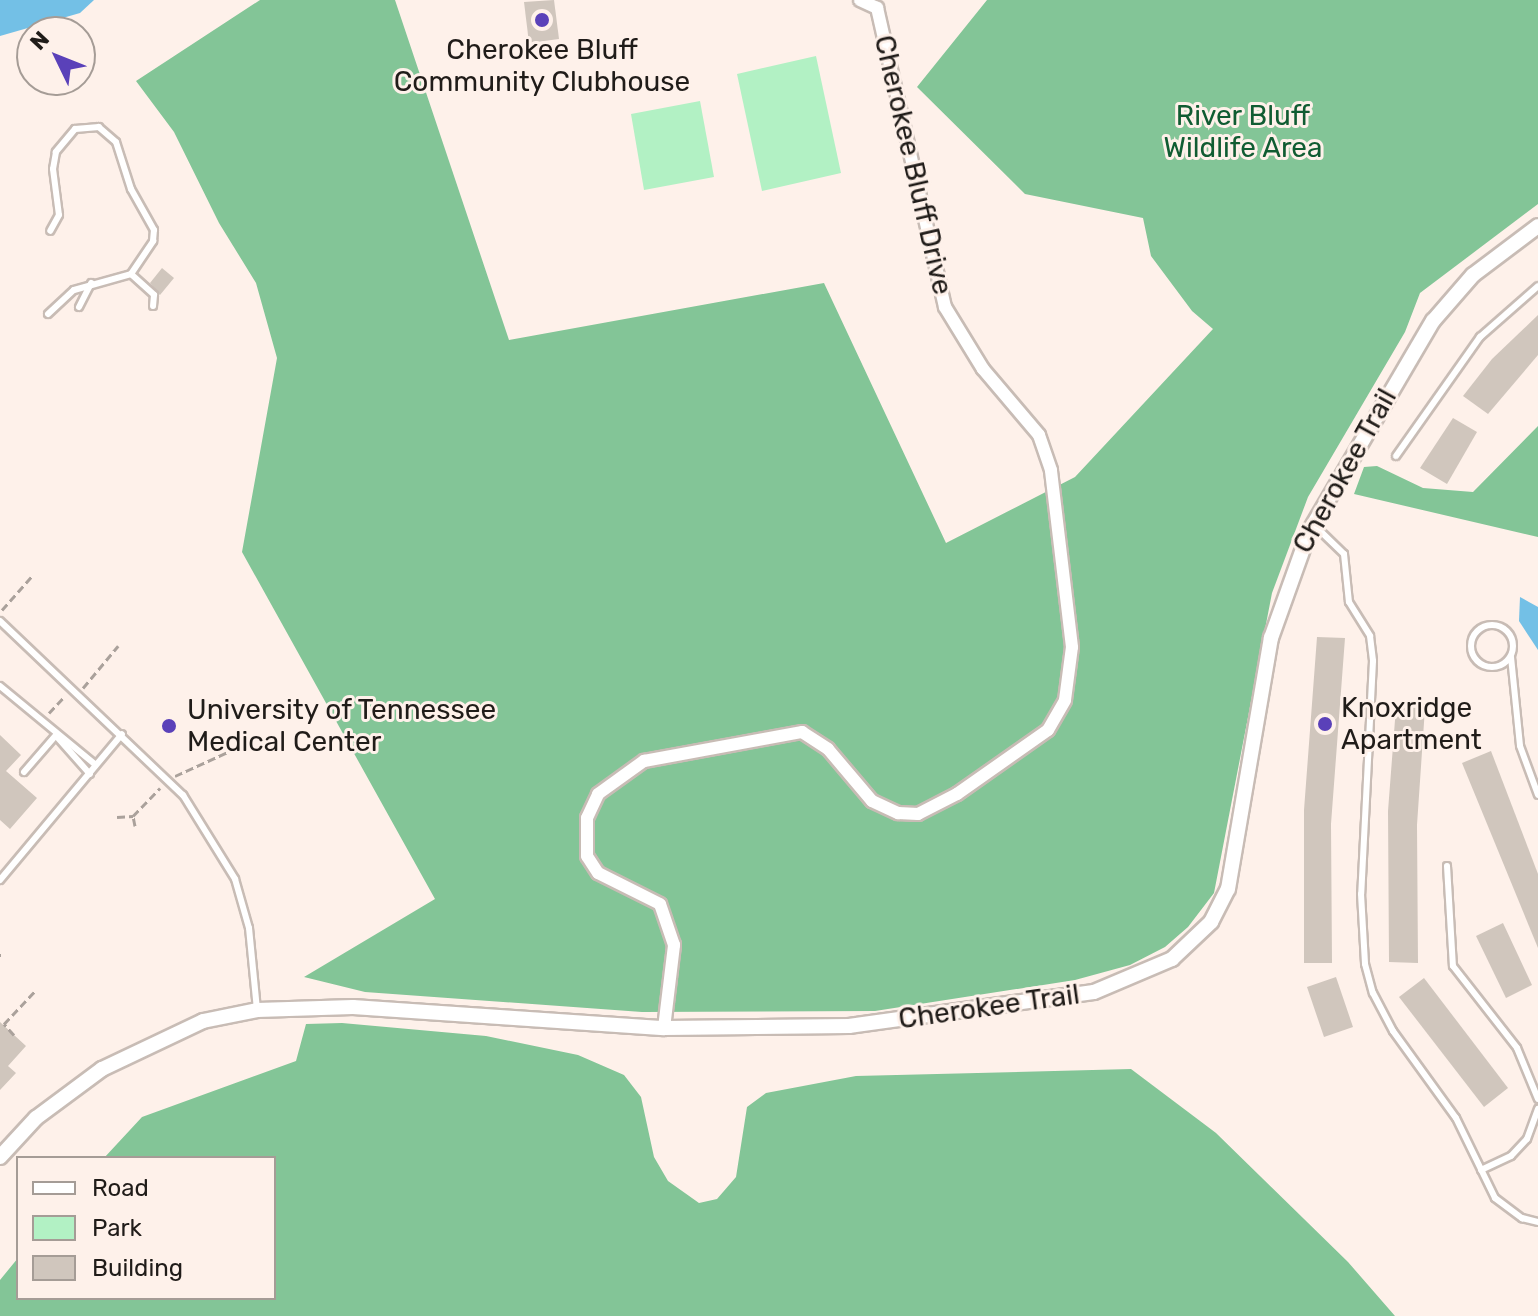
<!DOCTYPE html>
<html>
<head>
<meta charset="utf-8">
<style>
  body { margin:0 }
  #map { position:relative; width:1538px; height:1316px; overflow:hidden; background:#fef1ea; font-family:Rubik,sans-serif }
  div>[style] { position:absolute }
  .green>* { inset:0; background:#b2f1c4 }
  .forest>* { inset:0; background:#83c597 }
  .water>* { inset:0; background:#73c0e6 }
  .building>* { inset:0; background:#d0c6bd }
  .path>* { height:3px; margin-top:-1.5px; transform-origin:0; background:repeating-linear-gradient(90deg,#aaa19b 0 8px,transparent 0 12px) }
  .roads { filter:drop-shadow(2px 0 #c8bcb5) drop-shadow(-2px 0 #c8bcb5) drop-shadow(0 2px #c8bcb5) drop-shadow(0 -2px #c8bcb5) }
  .service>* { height:6px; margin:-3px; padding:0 3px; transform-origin:3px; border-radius:3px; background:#fff }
  .service>.ring { margin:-3px; padding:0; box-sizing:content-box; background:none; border:6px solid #fff; border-radius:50% }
  .minor>* { height:12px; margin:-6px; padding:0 6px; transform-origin:6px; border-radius:6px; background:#fff }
  .tertiary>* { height:14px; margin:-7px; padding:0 7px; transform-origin:7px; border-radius:7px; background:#fff }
  .dots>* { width:22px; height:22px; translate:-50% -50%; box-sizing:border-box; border:4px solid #fef1ea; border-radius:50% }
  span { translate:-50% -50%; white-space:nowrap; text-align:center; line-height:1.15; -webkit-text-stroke:6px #fef1ea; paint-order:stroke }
  .poi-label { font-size:28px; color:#201c19 }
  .left { translate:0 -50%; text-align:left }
  .park-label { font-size:28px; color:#105c32 }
  .street-label { font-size:28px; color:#201c19 }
  .legend { position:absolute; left:16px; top:1156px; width:260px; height:144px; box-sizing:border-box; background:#fef1ea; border:2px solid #a59c96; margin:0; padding:10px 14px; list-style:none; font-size:24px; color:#201c19 }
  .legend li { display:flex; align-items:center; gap:16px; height:40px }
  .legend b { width:40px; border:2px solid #a59c96 }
  .north { position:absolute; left:16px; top:16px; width:80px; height:80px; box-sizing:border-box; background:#fef1ea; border:2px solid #a59c96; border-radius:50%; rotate:313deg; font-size:22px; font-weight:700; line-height:32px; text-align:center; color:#201c19 }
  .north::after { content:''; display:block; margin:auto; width:28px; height:36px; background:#5a41b9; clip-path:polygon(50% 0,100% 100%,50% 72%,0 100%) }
</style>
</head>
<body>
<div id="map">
  <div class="green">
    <div style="clip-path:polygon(816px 56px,841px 173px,762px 191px,737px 74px)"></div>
    <div style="clip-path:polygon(700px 101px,714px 177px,644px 190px,631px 114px)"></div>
  </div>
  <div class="forest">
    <div style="clip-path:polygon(260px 0,395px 0,509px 340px,824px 283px,946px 543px,1075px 477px,1213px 329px,1192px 311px,1151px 256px,1143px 218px,1025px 194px,917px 87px,987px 0,1538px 0,1538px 204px,1420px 293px,1405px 332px,1308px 497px,1272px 593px,1214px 893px,1188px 927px,1165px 947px,1130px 965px,1075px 980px,875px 1011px,642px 1012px,365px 992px,304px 977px,435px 899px,242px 552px,277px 358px,256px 283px,219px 223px,174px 132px,136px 81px)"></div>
    <div style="clip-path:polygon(1538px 426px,1538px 537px,1354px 494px,1364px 467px,1377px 466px,1423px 488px,1473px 492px)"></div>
    <div style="clip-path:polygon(342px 1023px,486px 1036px,578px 1055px,624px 1075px,641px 1097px,654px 1157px,668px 1181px,699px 1203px,717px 1199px,736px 1177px,747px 1107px,766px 1093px,856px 1076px,1131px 1069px,1216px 1133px,1348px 1262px,1395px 1316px,0 1316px,0 1280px,18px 1258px,18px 1298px,274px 1298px,274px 1158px,104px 1158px,142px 1117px,296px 1061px,306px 1024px)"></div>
  </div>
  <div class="water">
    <div style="clip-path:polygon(0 0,94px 0,80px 13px,0 36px)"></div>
    <div style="clip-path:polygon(1520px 597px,1538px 607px,1538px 650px,1519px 621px)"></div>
  </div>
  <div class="building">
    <div style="clip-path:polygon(554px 0,559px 39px,529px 43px,524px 2px)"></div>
    <div style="clip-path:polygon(162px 268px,174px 278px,160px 295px,150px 283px)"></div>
    <div style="clip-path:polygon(1538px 315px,1538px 355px,1488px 414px,1463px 396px,1492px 359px)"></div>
    <div style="clip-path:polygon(1453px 418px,1477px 432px,1447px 484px,1420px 468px)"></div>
    <div style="clip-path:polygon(1317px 637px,1345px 638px,1331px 824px,1332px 963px,1304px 963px,1304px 810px)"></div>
    <div style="clip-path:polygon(1396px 707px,1425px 708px,1417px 825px,1418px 963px,1389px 962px,1388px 811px)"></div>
    <div style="clip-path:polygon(0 735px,21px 755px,6px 771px,37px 798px,10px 829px,0 820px)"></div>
    <div style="clip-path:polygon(1491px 751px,1538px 874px,1538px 948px,1462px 763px)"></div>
    <div style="clip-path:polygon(1503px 923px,1532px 985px,1506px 998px,1476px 936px)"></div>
    <div style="clip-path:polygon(1336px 977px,1353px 1027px,1324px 1037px,1307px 987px)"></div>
    <div style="clip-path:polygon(1424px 978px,1508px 1088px,1484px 1107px,1399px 997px)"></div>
    <div style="clip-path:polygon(0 1022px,26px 1046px,8px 1066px,16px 1073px,0 1090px)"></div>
  </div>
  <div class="path">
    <div style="left:2px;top:610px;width:47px;rotate:-48.5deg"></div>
    <div style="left:83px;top:688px;width:55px;rotate:-50.2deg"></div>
    <div style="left:49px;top:713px;width:23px;rotate:-47deg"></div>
    <div style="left:175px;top:776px;width:60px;rotate:-24.4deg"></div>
    <div style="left:117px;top:817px;width:16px;rotate:-4deg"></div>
    <div style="left:135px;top:826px;width:10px;rotate:-101deg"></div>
    <div style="left:133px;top:816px;width:39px;rotate:-46deg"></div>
    <div style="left:0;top:955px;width:1px"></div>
    <div style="left:14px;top:1035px;width:15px;rotate:-132deg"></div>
    <div style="left:4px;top:1024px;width:45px;rotate:-46.8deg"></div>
  </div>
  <div class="roads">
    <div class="service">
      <div style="left:131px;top:274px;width:31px;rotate:42deg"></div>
      <div style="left:154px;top:295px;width:11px;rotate:95deg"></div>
      <div style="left:79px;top:307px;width:27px;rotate:-63deg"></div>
      <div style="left:48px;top:314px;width:35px;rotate:-43deg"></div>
      <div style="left:74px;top:290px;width:59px;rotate:-15.7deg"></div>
      <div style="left:131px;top:274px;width:40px;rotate:-56deg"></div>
      <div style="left:153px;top:241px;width:11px;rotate:-85deg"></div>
      <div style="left:154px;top:230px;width:47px;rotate:-119.3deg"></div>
      <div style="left:131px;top:189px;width:49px;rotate:-107.7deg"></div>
      <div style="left:116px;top:142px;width:23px;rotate:-139deg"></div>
      <div style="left:99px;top:127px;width:24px;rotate:175deg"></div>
      <div style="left:75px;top:129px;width:30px;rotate:130deg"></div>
      <div style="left:56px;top:152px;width:17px;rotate:100deg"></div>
      <div style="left:53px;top:169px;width:46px;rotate:82.6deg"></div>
      <div style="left:59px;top:215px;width:18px;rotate:119deg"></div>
      <div style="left:1396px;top:456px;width:146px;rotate:-54.8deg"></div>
      <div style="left:1480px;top:337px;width:77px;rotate:-41.3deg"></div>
      <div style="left:1313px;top:524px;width:43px;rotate:44.1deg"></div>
      <div style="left:1344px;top:554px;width:48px;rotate:84.1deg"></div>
      <div style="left:1349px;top:602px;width:40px;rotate:58deg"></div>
      <div style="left:1370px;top:636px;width:25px;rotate:83deg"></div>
      <div style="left:1373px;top:661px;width:233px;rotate:92.9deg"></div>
      <div style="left:1361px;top:894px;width:70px;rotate:86.7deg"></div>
      <div style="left:1365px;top:964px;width:30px;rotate:75deg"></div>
      <div style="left:1373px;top:993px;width:43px;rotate:62.2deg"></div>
      <div style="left:1393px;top:1031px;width:107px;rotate:54.1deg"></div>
      <div style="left:1456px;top:1118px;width:89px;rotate:64deg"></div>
      <div style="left:1495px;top:1198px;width:34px;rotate:37deg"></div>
      <div style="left:1522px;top:1218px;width:16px;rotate:14deg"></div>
      <div style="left:0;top:621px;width:253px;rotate:43.6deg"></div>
      <div style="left:183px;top:795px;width:99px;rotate:58.2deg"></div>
      <div style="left:235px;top:879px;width:51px;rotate:74.1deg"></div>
      <div style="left:249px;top:928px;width:82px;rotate:84.4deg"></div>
      <div class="ring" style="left:1471px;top:625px;width:36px;height:36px"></div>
      <div style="left:1511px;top:657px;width:89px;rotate:84.2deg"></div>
      <div style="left:1520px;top:746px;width:52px;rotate:69.8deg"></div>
      <div style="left:0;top:686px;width:124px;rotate:39.5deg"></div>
      <div style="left:58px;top:738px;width:48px;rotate:48.4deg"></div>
      <div style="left:24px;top:772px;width:49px;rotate:-49.1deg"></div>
      <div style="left:1447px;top:866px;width:100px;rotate:86.6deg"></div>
      <div style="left:1453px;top:966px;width:104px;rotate:52deg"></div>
      <div style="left:1517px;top:1048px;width:55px;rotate:67.6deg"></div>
      <div style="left:0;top:880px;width:190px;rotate:-50.1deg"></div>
      <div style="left:1481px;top:1170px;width:33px;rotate:-25deg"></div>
      <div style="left:1511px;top:1156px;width:23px;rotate:-47deg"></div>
      <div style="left:1527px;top:1139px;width:32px;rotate:-70deg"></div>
    </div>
    <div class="minor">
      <div style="left:860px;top:0;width:19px;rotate:25deg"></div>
      <div style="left:664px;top:1028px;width:84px;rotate:-83.1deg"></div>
      <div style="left:674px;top:945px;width:43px;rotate:-108.9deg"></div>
      <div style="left:660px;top:904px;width:69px;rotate:-153.4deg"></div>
      <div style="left:598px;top:873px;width:20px;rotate:-123deg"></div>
      <div style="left:587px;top:856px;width:38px;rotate:-90deg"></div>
      <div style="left:587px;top:818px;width:26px;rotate:-65deg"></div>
      <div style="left:598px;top:794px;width:57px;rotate:-35.7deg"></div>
      <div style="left:644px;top:761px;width:161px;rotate:-10.4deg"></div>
      <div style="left:802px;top:732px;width:31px;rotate:33deg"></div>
      <div style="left:828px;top:749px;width:68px;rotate:49.8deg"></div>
      <div style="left:872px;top:801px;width:29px;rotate:25deg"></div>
      <div style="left:898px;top:813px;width:20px;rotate:3deg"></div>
      <div style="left:918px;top:814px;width:44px;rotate:-27.1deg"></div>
      <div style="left:957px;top:794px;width:111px;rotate:-35.1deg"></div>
      <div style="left:1048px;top:730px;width:34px;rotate:-60deg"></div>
      <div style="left:1065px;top:700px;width:53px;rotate:-82.5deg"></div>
      <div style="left:1072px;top:647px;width:178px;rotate:-96.8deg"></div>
      <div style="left:1051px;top:470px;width:37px;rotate:-109deg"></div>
      <div style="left:1039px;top:435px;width:87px;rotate:-130.3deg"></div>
      <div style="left:983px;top:369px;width:73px;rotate:-121.5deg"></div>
      <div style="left:945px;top:307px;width:307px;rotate:-102.8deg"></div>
    </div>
    <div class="tertiary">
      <div style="left:0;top:1157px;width:53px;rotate:-47.3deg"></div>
      <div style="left:36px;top:1118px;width:82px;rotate:-36.6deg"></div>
      <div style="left:102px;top:1069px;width:112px;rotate:-25.4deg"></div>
      <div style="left:203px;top:1021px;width:55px;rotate:-11.5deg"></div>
      <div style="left:257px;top:1010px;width:96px;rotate:-1.8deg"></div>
      <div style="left:353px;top:1007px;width:312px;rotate:3.9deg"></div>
      <div style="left:664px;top:1028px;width:185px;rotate:-0.6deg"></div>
      <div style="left:849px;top:1026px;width:247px;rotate:-7.9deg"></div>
      <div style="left:1094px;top:992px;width:85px;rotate:-22.9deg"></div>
      <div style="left:1172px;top:959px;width:54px;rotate:-43.5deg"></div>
      <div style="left:1211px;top:922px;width:37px;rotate:-63deg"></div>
      <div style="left:1228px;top:889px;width:255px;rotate:-80.3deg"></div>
      <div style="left:1271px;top:638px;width:113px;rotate:-70.3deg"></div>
      <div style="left:1309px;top:532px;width:245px;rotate:-59.6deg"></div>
      <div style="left:1433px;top:321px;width:61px;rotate:-49deg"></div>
      <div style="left:1473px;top:275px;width:81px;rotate:-37deg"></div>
    </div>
  </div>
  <div class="dots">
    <div style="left:542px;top:20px;background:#5a41b9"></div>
    <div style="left:1325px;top:724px;background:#5a41b9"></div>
    <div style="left:169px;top:726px;background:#5a41b9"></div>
  </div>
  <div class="poi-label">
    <span style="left:542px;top:66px">Cherokee Bluff<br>Community Clubhouse</span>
    <span class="left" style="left:1341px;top:724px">Knoxridge<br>Apartment</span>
    <span class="left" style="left:187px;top:726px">University of Tennessee<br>Medical Center</span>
  </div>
  <div class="park-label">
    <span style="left:1243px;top:132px">River Bluff<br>Wildlife Area</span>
  </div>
  <div class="street-label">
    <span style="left:913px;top:165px;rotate:77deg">Cherokee Bluff Drive</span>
    <span style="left:1345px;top:471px;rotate:-61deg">Cherokee Trail</span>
    <span style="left:989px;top:1007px;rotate:-8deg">Cherokee Trail</span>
  </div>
  <ul class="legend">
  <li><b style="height:10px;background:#fff"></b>Road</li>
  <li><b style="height:22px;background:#b2f1c4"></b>Park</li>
  <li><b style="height:22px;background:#d0c6bd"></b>Building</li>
  </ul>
  <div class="north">N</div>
</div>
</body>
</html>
